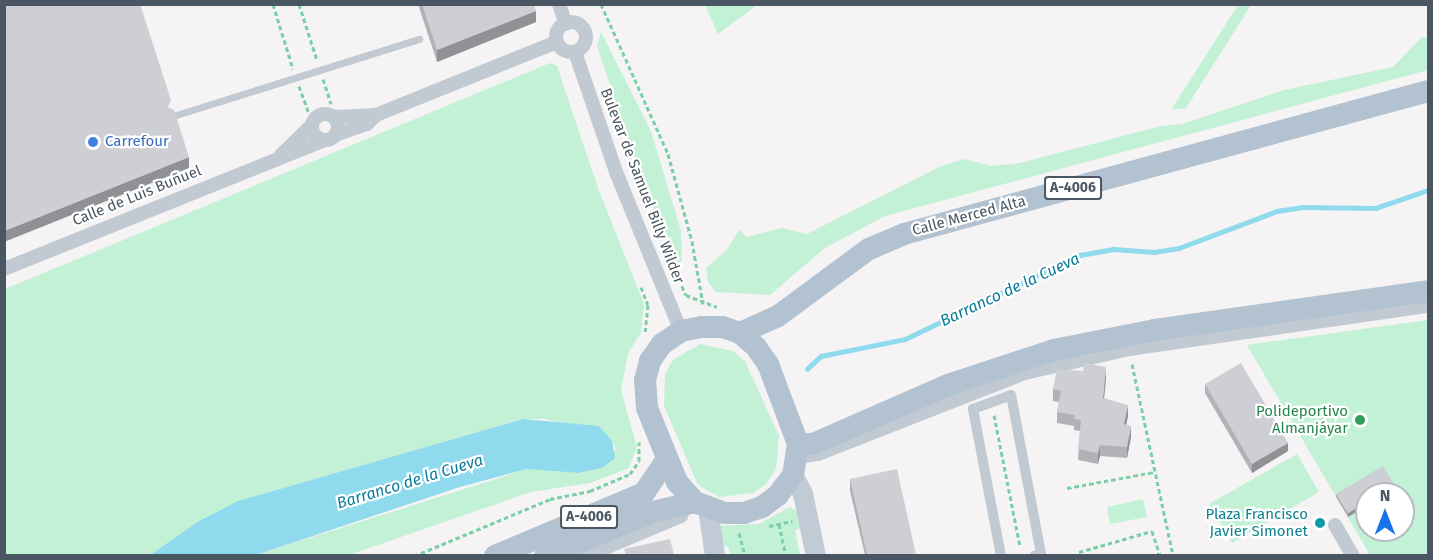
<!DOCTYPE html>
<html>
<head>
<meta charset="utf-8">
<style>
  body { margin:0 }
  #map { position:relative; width:1433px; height:560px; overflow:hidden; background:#f5f3f3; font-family:"Fira Sans",sans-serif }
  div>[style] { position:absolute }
  .green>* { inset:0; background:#c3f1d5 }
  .water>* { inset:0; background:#90daee }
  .stream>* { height:4.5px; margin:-2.25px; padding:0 2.25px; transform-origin:2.25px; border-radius:2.25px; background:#90daee }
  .path>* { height:3px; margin-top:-1.5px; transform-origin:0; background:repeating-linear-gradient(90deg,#7ad0a6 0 4.5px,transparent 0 7.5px) }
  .service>* { height:7px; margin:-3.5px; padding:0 3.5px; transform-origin:3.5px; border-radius:3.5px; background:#c1cad2 }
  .pedestrian>* { height:10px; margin:-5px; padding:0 5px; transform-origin:5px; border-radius:5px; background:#c1cad2 }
  .minor>* { height:14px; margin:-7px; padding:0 7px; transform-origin:7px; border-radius:7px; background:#c1cad2 }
  .minor>.ring { margin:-7px; padding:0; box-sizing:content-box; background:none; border:14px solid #c1cad2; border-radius:50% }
  .secondary>* { height:20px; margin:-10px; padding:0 10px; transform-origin:10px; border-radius:10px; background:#c1cbd6 }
  .primary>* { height:22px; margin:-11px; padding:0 11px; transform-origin:11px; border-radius:11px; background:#b3c2d1 }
  .wall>* { inset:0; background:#b0b2b7 }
  .shaded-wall>* { inset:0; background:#909195 }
  .building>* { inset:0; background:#cdcfd5 }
  .dots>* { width:16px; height:16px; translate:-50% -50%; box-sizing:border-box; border:3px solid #fff; border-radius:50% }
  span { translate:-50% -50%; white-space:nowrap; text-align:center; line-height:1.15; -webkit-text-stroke:4.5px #fff; paint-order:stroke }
  .shield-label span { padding:2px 4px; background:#fff; border:2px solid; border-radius:4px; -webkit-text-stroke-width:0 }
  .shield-label { font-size:14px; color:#4a5661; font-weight:700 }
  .shop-label { font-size:15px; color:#366cbe }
  .left { translate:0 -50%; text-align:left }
  .street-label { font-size:15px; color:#4a5661 }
  .leisure-label { font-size:15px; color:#27864d }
  .right { translate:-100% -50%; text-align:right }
  .culture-label { font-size:15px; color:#0d838f }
  .water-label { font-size:16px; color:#0c7c9b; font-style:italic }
  .frame { position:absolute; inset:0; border:6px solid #4a5661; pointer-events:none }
  .north { position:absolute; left:1355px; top:482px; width:60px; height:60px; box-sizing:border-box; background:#fff; border:2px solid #b7bbc0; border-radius:50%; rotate:0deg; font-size:16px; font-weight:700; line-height:24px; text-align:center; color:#4a5661 }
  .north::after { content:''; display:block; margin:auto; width:21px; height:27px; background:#1a73e8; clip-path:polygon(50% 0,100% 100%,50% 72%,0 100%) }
</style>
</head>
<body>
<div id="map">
  <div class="green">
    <div style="clip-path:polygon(705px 5px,757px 5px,718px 34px)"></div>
    <div style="clip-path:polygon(1238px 5px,1251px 5px,1186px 108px,1171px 110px)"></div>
    <div style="clip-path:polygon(601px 32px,651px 131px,681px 231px,682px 262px,675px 263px,641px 177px,597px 46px)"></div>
    <div style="clip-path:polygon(1422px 37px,1428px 38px,1428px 70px,885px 216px,825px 248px,770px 295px,716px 292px,708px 282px,706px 268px,726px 251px,739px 230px,747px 237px,782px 228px,807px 234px,941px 166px,964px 159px,992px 166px,1020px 163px,1161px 126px,1182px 124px,1284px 90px,1393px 67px)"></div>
    <div style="clip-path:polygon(550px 63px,557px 66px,598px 188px,644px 304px,641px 333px,628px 353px,621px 390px,637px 447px,629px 468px,590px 483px,531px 492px,349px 555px,256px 555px,527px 469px,578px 473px,602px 468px,616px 449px,612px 441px,546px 419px,523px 419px,238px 501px,199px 521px,150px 555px,5px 556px,5px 289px)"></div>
    <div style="clip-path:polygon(evenodd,1428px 320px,1428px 555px,1370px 555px,1247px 345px,1428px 320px,1367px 494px,1403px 494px,1403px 530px,1367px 530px,1367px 494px)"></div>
    <div style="clip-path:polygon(700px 344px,733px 351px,745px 361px,779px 436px,776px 469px,766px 484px,753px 493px,719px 497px,698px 485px,664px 406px,665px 374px,673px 360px)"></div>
    <div style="clip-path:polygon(1297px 454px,1319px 492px,1232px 543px,1209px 504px)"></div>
    <div style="clip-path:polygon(1143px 499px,1147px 517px,1110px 524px,1107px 507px)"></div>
    <div style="clip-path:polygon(790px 507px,800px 513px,802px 528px,795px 530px,800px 555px,730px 555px,728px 546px,722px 547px,717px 526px,759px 524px)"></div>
  </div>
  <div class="water">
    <div style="clip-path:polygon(523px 419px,599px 426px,612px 441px,615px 458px,602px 468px,578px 473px,527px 469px,460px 487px,256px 555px,150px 555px,199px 521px,238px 501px)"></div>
  </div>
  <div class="stream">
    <div style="left:807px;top:369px;width:19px;rotate:-43deg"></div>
    <div style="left:821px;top:356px;width:86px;rotate:-11.4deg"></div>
    <div style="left:905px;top:339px;width:194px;rotate:-25.6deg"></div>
    <div style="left:1080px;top:255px;width:34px;rotate:-10deg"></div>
    <div style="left:1113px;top:249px;width:41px;rotate:4.2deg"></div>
    <div style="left:1154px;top:252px;width:25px;rotate:-9deg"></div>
    <div style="left:1179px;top:248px;width:105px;rotate:-20.7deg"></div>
    <div style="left:1277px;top:211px;width:24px;rotate:-9deg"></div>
    <div style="left:1301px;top:207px;width:75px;rotate:0.8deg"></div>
    <div style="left:1376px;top:208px;width:55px;rotate:-19.1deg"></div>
  </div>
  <div class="path">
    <div style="left:273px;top:4px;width:68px;rotate:72.9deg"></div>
    <div style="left:299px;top:4px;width:59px;rotate:72.2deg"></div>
    <div style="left:601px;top:4px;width:164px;rotate:65.9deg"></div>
    <div style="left:668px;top:154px;width:90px;rotate:74.6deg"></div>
    <div style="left:692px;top:241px;width:64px;rotate:80.1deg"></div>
    <div style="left:323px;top:79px;width:26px;rotate:72deg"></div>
    <div style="left:299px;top:86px;width:27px;rotate:70deg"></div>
    <div style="left:676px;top:272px;width:25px;rotate:67deg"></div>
    <div style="left:686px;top:295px;width:33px;rotate:21deg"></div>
    <div style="left:641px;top:287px;width:19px;rotate:69deg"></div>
    <div style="left:648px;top:305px;width:29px;rotate:96deg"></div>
    <div style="left:1132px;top:364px;width:196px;rotate:77.9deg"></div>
    <div style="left:994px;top:415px;width:134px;rotate:78.8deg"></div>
    <div style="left:1067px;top:488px;width:88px;rotate:-10.4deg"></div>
    <div style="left:779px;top:524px;width:33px;rotate:78deg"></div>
    <div style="left:769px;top:526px;width:24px;rotate:-12deg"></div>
    <div style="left:739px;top:533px;width:24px;rotate:75deg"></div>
    <div style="left:1079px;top:552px;width:76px;rotate:-16deg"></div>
    <div style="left:1152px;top:531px;width:26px;rotate:72deg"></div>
    <div style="left:414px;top:556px;width:147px;rotate:-22.7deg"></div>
    <div style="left:550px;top:499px;width:41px;rotate:-11.3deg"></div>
    <div style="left:590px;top:491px;width:43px;rotate:-23deg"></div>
    <div style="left:630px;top:474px;width:16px;rotate:-55deg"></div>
    <div style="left:639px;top:461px;width:19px;rotate:-90deg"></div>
    <div style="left:1150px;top:556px;width:9px;rotate:-18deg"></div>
  </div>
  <div class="service">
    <div style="left:173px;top:116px;width:258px;rotate:-17.4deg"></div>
  </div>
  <div class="pedestrian">
    <div style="left:1001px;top:556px;width:150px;rotate:-100.8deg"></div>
    <div style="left:973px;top:409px;width:40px;rotate:-20.2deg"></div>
    <div style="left:1011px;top:395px;width:162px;rotate:79.3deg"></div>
    <div style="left:1041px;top:554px;width:7px;rotate:164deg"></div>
  </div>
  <div class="minor">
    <div style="left:559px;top:4px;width:21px;rotate:71deg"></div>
    <div class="ring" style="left:556px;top:22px;width:16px;height:16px"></div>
    <div style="left:575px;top:52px;width:127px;rotate:71.1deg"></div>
    <div style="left:616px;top:172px;width:172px;rotate:67.8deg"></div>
    <div class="ring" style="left:312px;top:114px;width:12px;height:12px"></div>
    <div style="left:334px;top:117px;width:42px;rotate:-2.7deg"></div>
    <div style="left:376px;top:115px;width:195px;rotate:-22deg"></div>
    <div style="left:335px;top:135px;width:34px;rotate:-19deg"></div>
    <div style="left:367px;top:124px;width:13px;rotate:-45deg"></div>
    <div style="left:281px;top:155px;width:43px;rotate:-44.1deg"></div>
    <div style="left:4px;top:269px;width:346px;rotate:-21.9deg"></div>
    <div style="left:798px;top:457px;width:20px;rotate:-9deg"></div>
    <div style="left:818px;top:454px;width:222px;rotate:-21.4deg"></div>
    <div style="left:1025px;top:373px;width:107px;rotate:-13deg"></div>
    <div style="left:1129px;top:349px;width:302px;rotate:-8.2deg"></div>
    <div style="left:1335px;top:525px;width:36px;rotate:60deg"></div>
    <div style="left:586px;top:556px;width:103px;rotate:-22.8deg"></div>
    <div style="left:681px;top:516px;width:11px;rotate:-68deg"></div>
  </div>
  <div class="secondary">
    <div style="left:793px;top:475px;width:21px;rotate:62deg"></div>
    <div style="left:803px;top:494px;width:63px;rotate:78.2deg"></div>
    <div style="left:708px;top:509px;width:48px;rotate:81.5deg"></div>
  </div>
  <div class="primary">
    <div style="left:702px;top:327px;width:20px"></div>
    <div style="left:722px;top:327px;width:19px;rotate:18deg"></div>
    <div style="left:740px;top:333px;width:21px;rotate:41deg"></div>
    <div style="left:756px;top:347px;width:21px;rotate:55deg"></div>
    <div style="left:768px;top:364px;width:85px;rotate:69.4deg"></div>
    <div style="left:798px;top:444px;width:31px;rotate:99deg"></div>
    <div style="left:793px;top:475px;width:25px;rotate:127deg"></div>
    <div style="left:778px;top:495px;width:20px;rotate:143deg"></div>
    <div style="left:762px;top:507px;width:19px;rotate:162deg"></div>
    <div style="left:744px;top:513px;width:19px;rotate:180deg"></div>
    <div style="left:725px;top:513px;width:32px;rotate:-160deg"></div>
    <div style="left:695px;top:502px;width:27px;rotate:-132deg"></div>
    <div style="left:677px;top:482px;width:80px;rotate:-112.1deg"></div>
    <div style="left:647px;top:408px;width:28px;rotate:-94deg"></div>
    <div style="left:645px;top:380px;width:20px;rotate:-75deg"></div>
    <div style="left:650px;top:361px;width:21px;rotate:-55deg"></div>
    <div style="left:662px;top:344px;width:23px;rotate:-34deg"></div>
    <div style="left:681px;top:331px;width:21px;rotate:-11deg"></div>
    <div style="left:740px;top:333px;width:42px;rotate:-24.1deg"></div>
    <div style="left:778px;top:316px;width:113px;rotate:-36.4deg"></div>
    <div style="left:869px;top:249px;width:38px;rotate:-23deg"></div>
    <div style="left:904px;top:234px;width:543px;rotate:-15.26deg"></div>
    <div style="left:798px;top:444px;width:15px"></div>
    <div style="left:813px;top:444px;width:147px;rotate:-23.6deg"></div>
    <div style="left:948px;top:385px;width:112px;rotate:-18.3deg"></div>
    <div style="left:1054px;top:350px;width:103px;rotate:-11.2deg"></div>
    <div style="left:1155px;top:330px;width:276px;rotate:-8.1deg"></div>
    <div style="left:495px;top:556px;width:162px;rotate:-22.9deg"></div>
    <div style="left:644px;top:493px;width:41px;rotate:-55.9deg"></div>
    <div style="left:545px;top:556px;width:117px;rotate:-22.2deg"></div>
    <div style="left:653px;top:512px;width:43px;rotate:-13.4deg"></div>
  </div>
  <div class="wall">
    <div style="clip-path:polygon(418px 4px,534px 4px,536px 22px,437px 62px)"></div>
    <div style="clip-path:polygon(1083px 371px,1106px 378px,1104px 398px,1128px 416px,1126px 425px,1131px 437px,1127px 458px,1100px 456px,1098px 464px,1078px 460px,1080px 431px,1074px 430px,1074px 426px,1057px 423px,1057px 412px,1059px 402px,1053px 401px,1053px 389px)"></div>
    <div style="clip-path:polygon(1205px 384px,1288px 451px,1252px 473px,1205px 393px)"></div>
    <div style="clip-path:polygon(850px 479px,916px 555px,865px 555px,850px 491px)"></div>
    <div style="clip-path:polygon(1395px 489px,1367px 494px,1367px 505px,1348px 517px,1336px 497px,1336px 494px)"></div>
  </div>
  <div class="shaded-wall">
    <div style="clip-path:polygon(536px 11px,536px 22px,437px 62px,437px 50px)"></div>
    <div style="clip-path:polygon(189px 157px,189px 168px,4px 242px,4px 231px)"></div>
    <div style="clip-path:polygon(1106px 367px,1106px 378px,1103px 409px,1103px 398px)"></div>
    <div style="clip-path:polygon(1128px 405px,1128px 416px,1124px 436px,1124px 424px)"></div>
    <div style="clip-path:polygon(1131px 426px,1131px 437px,1127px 458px,1127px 447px)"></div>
    <div style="clip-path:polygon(1288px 443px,1288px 451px,1252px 473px,1252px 464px)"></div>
    <div style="clip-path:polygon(1100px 445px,1100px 456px,1098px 464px,1098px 453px)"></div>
    <div style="clip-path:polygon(1395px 486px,1395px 489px,1386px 494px,1381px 494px)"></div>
    <div style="clip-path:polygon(1367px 502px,1367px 505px,1348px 517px,1348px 513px)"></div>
  </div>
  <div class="building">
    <div style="clip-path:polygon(4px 4px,140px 4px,171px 100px,168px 107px,174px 110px,189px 157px,4px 231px)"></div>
    <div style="clip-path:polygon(422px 4px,534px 4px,536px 11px,437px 50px)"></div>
    <div style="clip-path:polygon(1085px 363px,1106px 367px,1103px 398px,1128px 405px,1124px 424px,1131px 426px,1127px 447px,1100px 445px,1098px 453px,1078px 449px,1081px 420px,1074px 419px,1075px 415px,1057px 412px,1061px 391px,1053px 389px,1057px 369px,1083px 371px)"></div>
    <div style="clip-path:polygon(1241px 363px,1288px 443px,1252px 464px,1205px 384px)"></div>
    <div style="clip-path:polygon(1383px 466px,1395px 486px,1381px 494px,1367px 494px,1367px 502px,1348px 513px,1336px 494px)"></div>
    <div style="clip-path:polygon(897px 469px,916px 555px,867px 555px,850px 479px)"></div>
    <div style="clip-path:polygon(670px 539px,674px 555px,626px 555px,624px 549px)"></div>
  </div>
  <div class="dots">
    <div style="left:93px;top:142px;background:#3f7fe0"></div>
    <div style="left:1360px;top:420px;background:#2e9e5b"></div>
    <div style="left:1320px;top:523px;background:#0f9aa8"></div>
  </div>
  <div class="shield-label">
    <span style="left:1073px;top:188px">A-4006</span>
    <span style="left:589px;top:517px">A-4006</span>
  </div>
  <div class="shop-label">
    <span class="left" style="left:105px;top:142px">Carrefour</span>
  </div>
  <div class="street-label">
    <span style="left:642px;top:186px;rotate:69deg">Bulevar de Samuel Billy Wilder</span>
    <span style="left:137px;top:196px;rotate:-22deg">Calle de Luis Buñuel</span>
    <span style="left:969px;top:216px;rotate:-15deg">Calle Merced Alta</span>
  </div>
  <div class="leisure-label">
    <span class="right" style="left:1348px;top:420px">Polideportivo<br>Almanjáyar</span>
  </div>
  <div class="culture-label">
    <span class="right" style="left:1308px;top:523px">Plaza Francisco<br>Javier Simonet</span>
  </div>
  <div class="water-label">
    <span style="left:1010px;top:290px;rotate:-25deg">Barranco de la Cueva</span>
    <span style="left:410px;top:482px;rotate:-17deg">Barranco de la Cueva</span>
  </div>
  <div class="frame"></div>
  <div class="north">N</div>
</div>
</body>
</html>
